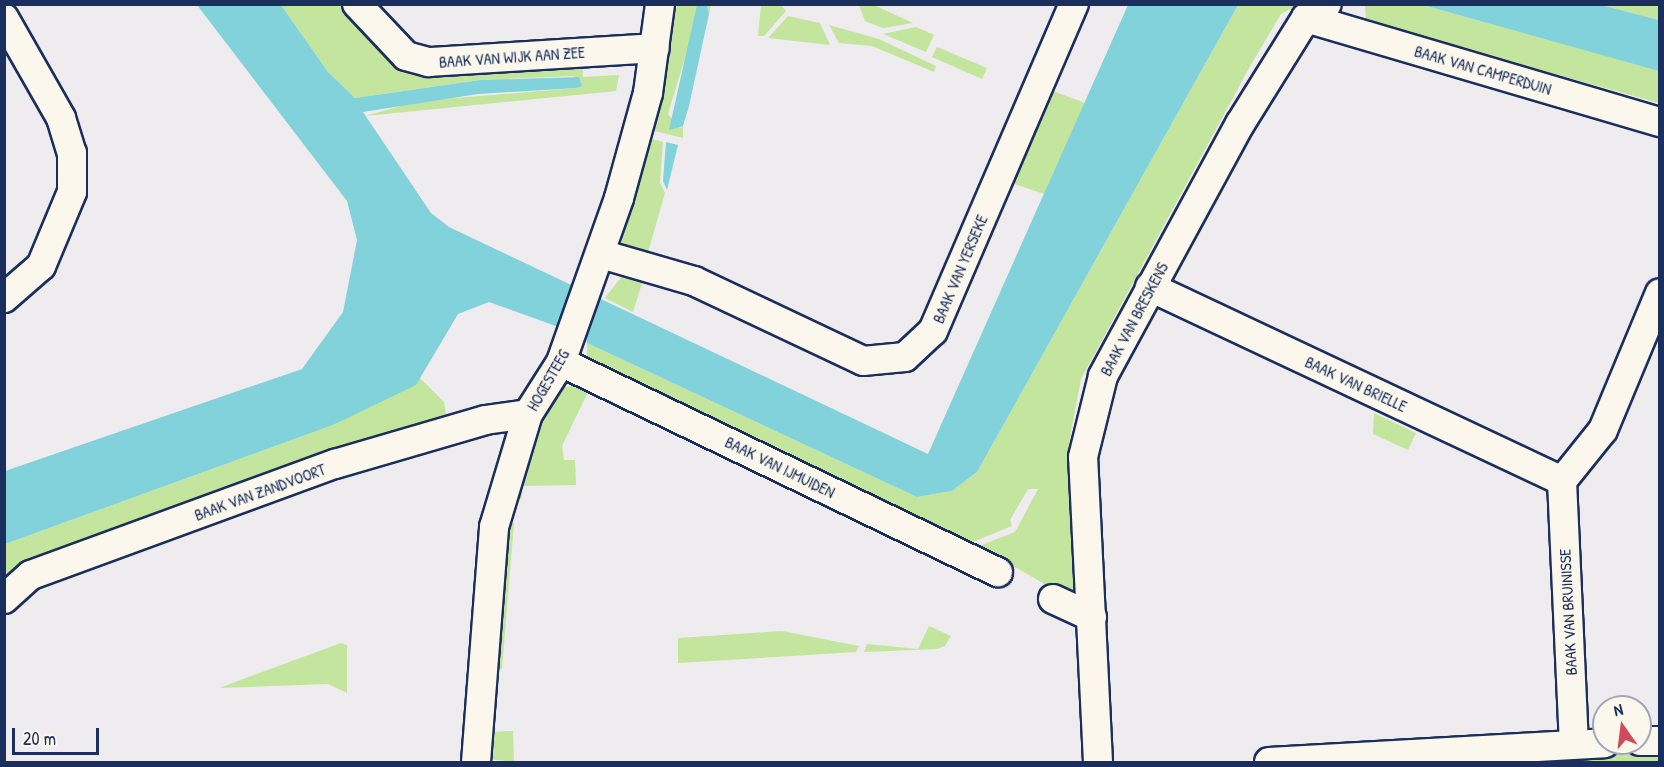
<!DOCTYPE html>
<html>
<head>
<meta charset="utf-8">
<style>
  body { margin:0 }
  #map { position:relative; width:1664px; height:767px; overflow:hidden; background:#eeecee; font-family:"Patrick Hand",sans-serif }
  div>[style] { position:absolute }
  .green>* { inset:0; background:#c4e59d }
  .water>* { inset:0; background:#82d2dc }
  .roads { filter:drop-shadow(2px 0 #1b2f5e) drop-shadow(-2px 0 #1b2f5e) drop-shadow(0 2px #1b2f5e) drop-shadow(0 -2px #1b2f5e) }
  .minor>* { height:28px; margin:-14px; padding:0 14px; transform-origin:14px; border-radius:14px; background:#fbf7ec }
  span { translate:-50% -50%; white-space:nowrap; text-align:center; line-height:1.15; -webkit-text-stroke:4.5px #fbf7ec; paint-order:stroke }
  .street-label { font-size:16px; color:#1b2f5e }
  .frame { position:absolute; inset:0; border:6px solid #1b2f5e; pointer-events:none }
  .north { position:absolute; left:1592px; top:695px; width:60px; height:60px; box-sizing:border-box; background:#fbf7ec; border:2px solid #a1a7b3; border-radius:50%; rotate:346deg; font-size:16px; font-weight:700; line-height:24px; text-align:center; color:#1b2f5e }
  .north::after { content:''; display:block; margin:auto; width:21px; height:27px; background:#d1495b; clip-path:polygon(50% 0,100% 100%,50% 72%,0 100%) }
  .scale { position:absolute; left:12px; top:728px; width:87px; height:27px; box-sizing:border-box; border:3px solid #1b2f5e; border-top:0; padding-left:8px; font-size:18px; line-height:21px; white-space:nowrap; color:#1b2f5e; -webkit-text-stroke:4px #fbf7ec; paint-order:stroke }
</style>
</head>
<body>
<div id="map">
  <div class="green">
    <div style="clip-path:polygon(281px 5px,347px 5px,399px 65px,415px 74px,582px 63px,583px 77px,619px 75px,616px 91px,365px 116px,419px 101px,576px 88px,581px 81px,573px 76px,480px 80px,355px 98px,328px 72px)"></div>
    <div style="clip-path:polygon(672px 5px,711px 5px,709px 14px,701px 5px,668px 114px,680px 128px,683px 126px,683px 138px,651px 130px)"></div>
    <div style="clip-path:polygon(761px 5px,781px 5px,786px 11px,764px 36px,758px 36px)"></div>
    <div style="clip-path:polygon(859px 5px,874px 5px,913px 23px,883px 28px,865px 21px)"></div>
    <div style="clip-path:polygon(1238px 5px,1297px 5px,1281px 14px,1249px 68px,1081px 379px,1069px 442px,1078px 595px,1065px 596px,979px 546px,1015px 532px,1038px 489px,1028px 489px,1010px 520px,1012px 526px,970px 543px,587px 364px,587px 343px,917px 497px,952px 491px,977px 472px)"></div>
    <div style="clip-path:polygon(1365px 5px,1423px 5px,1651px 68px,1659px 71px,1659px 103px,1366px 21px)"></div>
    <div style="clip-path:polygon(1601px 5px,1659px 5px,1659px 20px)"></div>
    <div style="clip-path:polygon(788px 16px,820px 23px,830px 45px,768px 38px)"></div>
    <div style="clip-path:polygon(829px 25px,879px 39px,936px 66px,934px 72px,872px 46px,839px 43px)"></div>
    <div style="clip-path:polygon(916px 27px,934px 35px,926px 52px,883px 34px)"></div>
    <div style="clip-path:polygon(937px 47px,987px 68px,982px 79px,932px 57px)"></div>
    <div style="clip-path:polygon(1050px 90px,1085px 103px,1044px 194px,1009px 182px)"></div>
    <div style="clip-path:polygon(648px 138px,663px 142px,660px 182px,665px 193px,648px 252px,623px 245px,620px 231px)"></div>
    <div style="clip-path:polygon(622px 276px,643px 280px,633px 312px,605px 298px)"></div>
    <div style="clip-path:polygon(420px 378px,444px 402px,447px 420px,257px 478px,79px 542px,5px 584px,5px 544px,333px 425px)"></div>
    <div style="clip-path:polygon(576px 385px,589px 390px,562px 446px,564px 460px,575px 460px,576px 485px,522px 486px,522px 499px,513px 499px,540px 425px,563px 388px)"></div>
    <div style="clip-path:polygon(1374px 413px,1416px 433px,1408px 450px,1373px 434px)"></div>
    <div style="clip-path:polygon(507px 523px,514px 523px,502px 669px,493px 669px)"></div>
    <div style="clip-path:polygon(929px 626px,951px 636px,945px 646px,937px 649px,864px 652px,867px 644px,918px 649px)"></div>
    <div style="clip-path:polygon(782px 631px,859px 646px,856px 652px,678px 663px,678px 638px)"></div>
    <div style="clip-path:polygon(341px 643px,347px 645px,347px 693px,328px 684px,219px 688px)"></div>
    <div style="clip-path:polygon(513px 731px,514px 762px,488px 759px,488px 732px)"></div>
    <div style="clip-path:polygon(1659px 752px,1659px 762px,1466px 762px,1638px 753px)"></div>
  </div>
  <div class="water">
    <div style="clip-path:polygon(197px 5px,281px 5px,328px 72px,355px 98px,480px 80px,579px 77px,582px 86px,576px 88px,478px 94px,363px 112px,431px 213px,449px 227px,928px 454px,1128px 5px,1238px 5px,977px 472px,952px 491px,917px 497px,587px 343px,586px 337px,489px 302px,458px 314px,416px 385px,333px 425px,5px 544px,5px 471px,302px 369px,343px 312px,357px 240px,347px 201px)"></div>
    <div style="clip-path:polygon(697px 5px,707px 6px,709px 14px,689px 106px,683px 126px,669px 130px)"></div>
    <div style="clip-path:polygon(1423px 5px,1601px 5px,1659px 20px,1659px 71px)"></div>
    <div style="clip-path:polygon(666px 142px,678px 145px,667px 190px,663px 181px)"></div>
  </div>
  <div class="roads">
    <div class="minor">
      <div style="left:357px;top:4px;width:71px;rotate:46.7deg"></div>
      <div style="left:406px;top:56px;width:24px;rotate:15deg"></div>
      <div style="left:429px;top:62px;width:226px;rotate:-3.5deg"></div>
      <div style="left:4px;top:18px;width:115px;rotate:60.3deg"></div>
      <div style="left:61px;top:118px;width:37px;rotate:73deg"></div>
      <div style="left:72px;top:153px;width:39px;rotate:90deg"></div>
      <div style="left:72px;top:192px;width:80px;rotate:112.7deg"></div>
      <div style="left:41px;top:266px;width:49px;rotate:139.1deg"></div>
      <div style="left:1306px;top:18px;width:369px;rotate:16.4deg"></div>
      <div style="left:601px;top:254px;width:97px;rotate:16.2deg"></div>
      <div style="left:694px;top:281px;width:187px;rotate:25.3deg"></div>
      <div style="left:863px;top:361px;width:42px;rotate:-5.4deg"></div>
      <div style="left:905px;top:357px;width:38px;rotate:-43deg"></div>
      <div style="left:933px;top:331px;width:356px;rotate:-66.7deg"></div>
      <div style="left:1150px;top:287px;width:455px;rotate:25.2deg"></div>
      <div style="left:561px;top:362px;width:485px;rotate:25.7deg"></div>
      <div style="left:1562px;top:481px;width:263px;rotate:87.4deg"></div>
      <div style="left:1562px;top:481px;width:65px;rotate:-51.2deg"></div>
      <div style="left:1603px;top:430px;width:148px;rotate:-67.4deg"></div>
      <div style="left:4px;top:599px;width:36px;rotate:-42deg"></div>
      <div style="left:31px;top:575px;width:324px;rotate:-20.1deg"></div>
      <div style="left:335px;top:464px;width:156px;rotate:-16.3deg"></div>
      <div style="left:485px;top:420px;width:43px;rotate:-7.9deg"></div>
      <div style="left:1053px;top:599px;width:43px;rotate:24.8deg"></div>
      <div style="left:1640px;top:741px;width:20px"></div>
      <div style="left:476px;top:762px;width:236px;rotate:-85.6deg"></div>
      <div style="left:494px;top:527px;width:118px;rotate:-73.3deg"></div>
      <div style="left:528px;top:414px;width:62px;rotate:-57.6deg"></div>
      <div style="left:561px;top:362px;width:174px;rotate:-70.5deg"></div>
      <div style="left:619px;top:198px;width:109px;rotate:-74.6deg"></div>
      <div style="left:648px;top:93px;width:90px;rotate:-82.3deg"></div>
      <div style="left:1098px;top:762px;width:305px;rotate:-92.8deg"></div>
      <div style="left:1083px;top:457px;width:83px;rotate:-76.1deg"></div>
      <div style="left:1103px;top:376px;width:287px;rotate:-61.5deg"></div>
      <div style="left:1240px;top:124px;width:125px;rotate:-58.1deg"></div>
      <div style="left:1306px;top:18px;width:25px;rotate:-34deg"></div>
      <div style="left:1269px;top:762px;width:336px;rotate:-3.2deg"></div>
    </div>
  </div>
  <div class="street-label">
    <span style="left:512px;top:57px;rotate:-4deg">BAAK VAN WIJK AAN ZEE</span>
    <span style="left:1483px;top:70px;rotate:16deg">BAAK VAN CAMPERDUIN</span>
    <span style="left:960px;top:269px;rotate:-67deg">BAAK VAN YERSEKE</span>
    <span style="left:1134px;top:319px;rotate:-62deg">BAAK VAN BRESKENS</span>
    <span style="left:548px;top:380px;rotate:-60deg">HOGESTEEG</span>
    <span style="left:1356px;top:384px;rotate:25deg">BAAK VAN BRIELLE</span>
    <span style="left:780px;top:467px;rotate:26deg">BAAK VAN IJMUIDEN</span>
    <span style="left:260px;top:492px;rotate:-20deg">BAAK VAN ZANDVOORT</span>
    <span style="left:1568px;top:612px;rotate:-93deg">BAAK VAN BRUINISSE</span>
  </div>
  <div class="frame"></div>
  <div class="north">N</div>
  <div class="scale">20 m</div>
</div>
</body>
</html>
